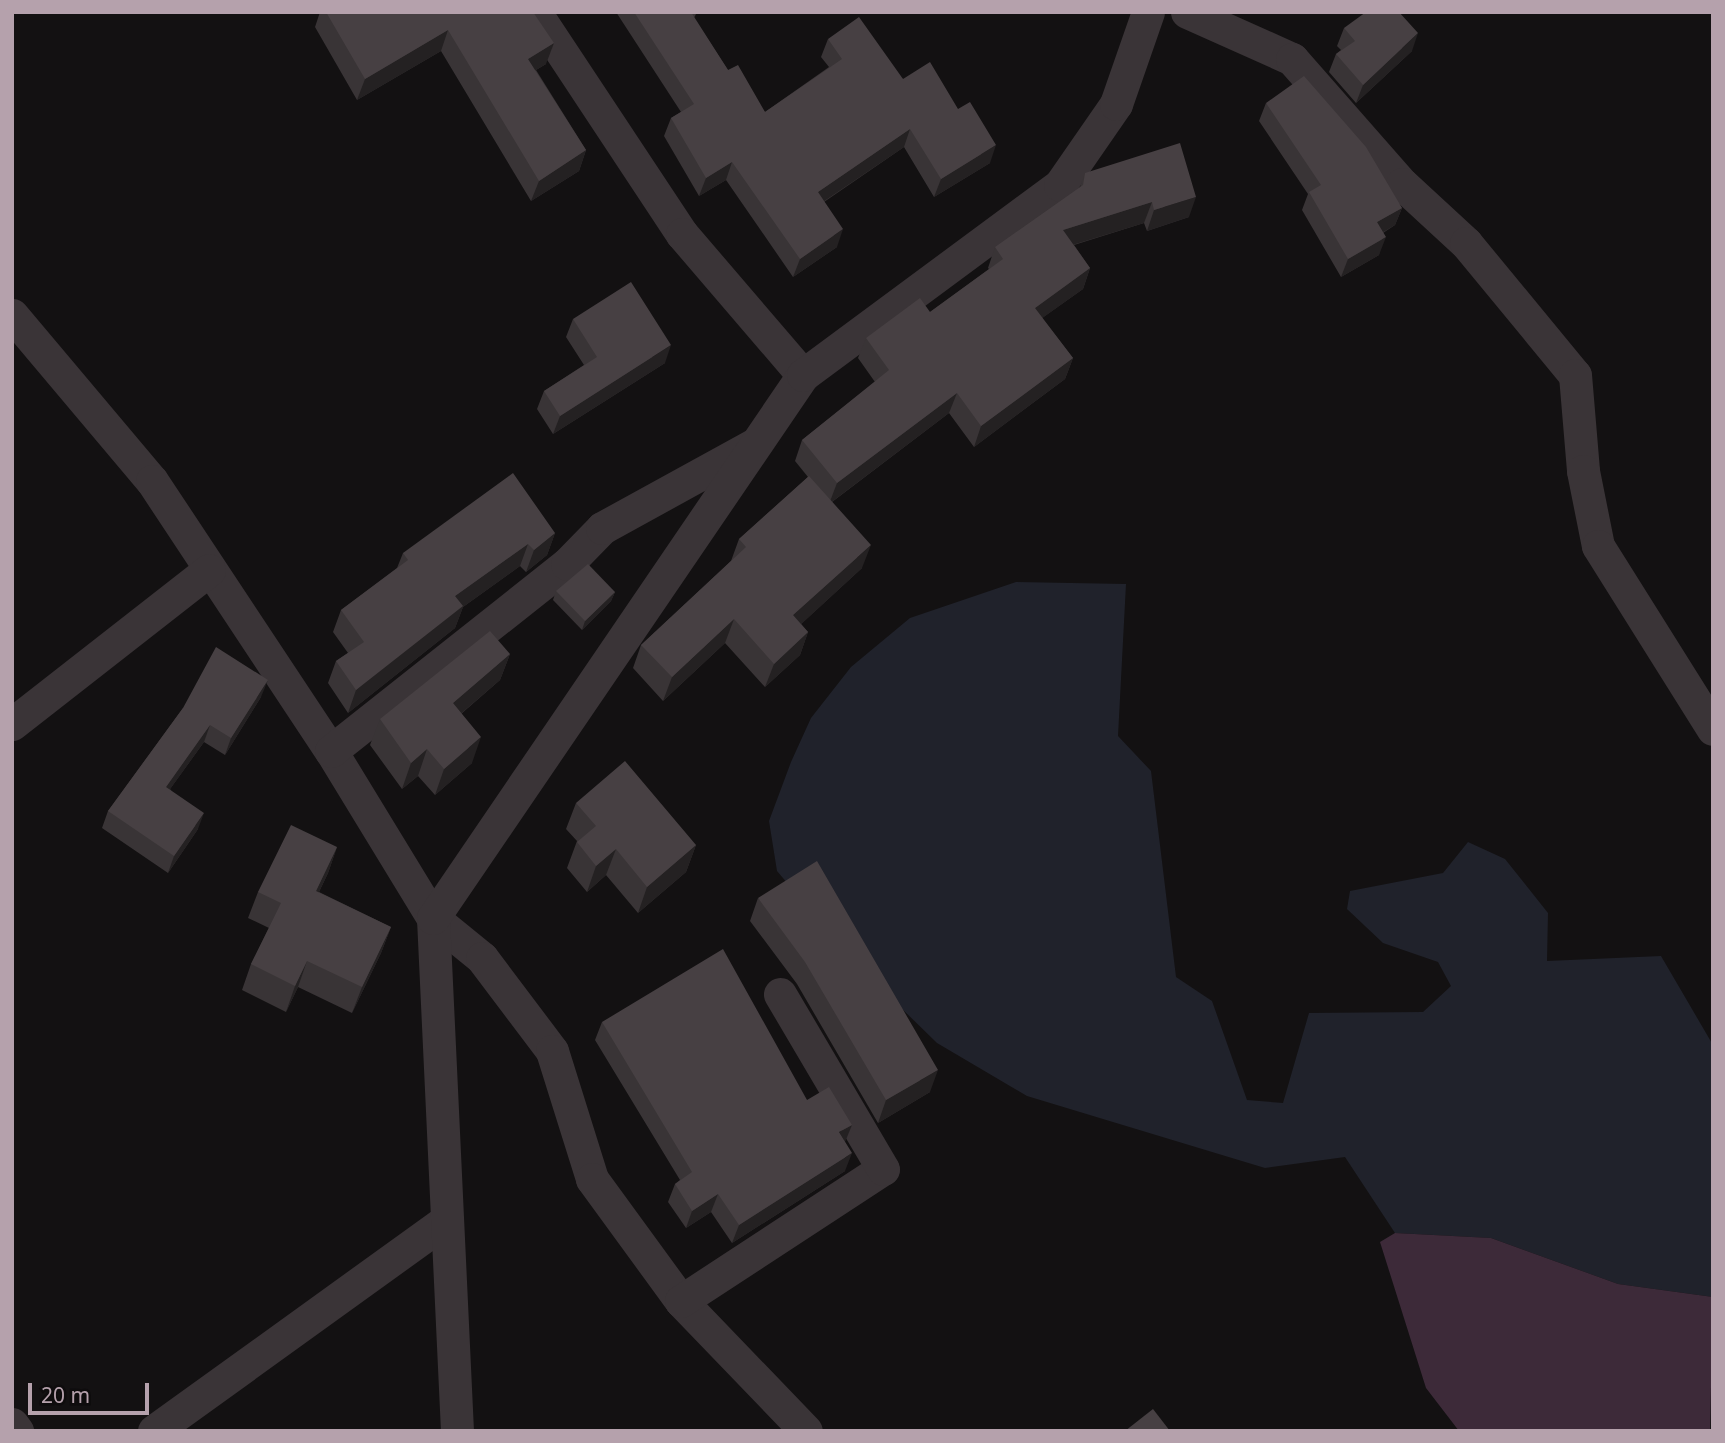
<!DOCTYPE html>
<html>
<head>
<meta charset="utf-8">
<style>
  body { margin:0 }
  #map { position:relative; width:1725px; height:1443px; overflow:hidden; background:#131112; font-family:"Noto Sans",sans-serif }
  div>[style] { position:absolute }
  .green>* { inset:0; background:#20222b }
  .water>* { inset:0; background:#3d2a39 }
  .street>* { height:33px; margin:-16.5px; padding:0 16.5px; transform-origin:16.5px; border-radius:16.5px; background:#3a3437 }
  .wall>* { inset:0; background:#393436 }
  .shaded-wall>* { inset:0; background:#242122 }
  .building>* { inset:0; background:#474043 }
  span { translate:-50% -50%; white-space:nowrap; text-align:center; line-height:1.15; -webkit-text-stroke:7px #0e0c0d; paint-order:stroke }
  .frame { position:absolute; inset:0; border:14px solid #b5a1ac; pointer-events:none }
  .scale { position:absolute; left:28px; top:1383px; width:121px; height:32px; box-sizing:border-box; border:4px solid #b5a1ac; border-top:0; padding-left:9px; font-size:21px; line-height:24px; white-space:nowrap; color:#b5a1ac; -webkit-text-stroke:5px #0e0c0d; paint-order:stroke }
</style>
</head>
<body>
<div id="map">
  <div class="green">
    <div style="clip-path:polygon(1016px 582px,1126px 584px,1118px 736px,1151px 771px,1176px 977px,1212px 1001px,1247px 1100px,1283px 1103px,1309px 1013px,1423px 1012px,1451px 986px,1438px 962px,1383px 943px,1347px 909px,1350px 891px,1443px 873px,1468px 842px,1505px 859px,1548px 913px,1547px 961px,1661px 956px,1713px 1045px,1713px 1297px,1618px 1284px,1491px 1238px,1395px 1233px,1345px 1157px,1265px 1168px,1027px 1096px,937px 1043px,855px 963px,777px 871px,769px 821px,791px 762px,811px 718px,851px 667px,910px 618px)"></div>
  </div>
  <div class="water">
    <div style="clip-path:polygon(1395px 1233px,1491px 1238px,1618px 1284px,1713px 1297px,1710px 1431px,1459px 1431px,1426px 1388px,1380px 1242px)"></div>
  </div>
  <div class="street">
    <div style="left:535px;top:12px;width:266px;rotate:56.5deg"></div>
    <div style="left:682px;top:234px;width:186px;rotate:49.4deg"></div>
    <div style="left:1187px;top:12px;width:115px;rotate:24.1deg"></div>
    <div style="left:1292px;top:59px;width:167px;rotate:48.7deg"></div>
    <div style="left:1402px;top:184px;width:87px;rotate:42.7deg"></div>
    <div style="left:1466px;top:243px;width:171px;rotate:50.5deg"></div>
    <div style="left:1575px;top:375px;width:96px;rotate:85.2deg"></div>
    <div style="left:1583px;top:471px;width:76px;rotate:78.7deg"></div>
    <div style="left:1598px;top:546px;width:216px;rotate:57.9deg"></div>
    <div style="left:12px;top:315px;width:217px;rotate:49.9deg"></div>
    <div style="left:152px;top:481px;width:324px;rotate:56.5deg"></div>
    <div style="left:331px;top:751px;width:196px;rotate:58.6deg"></div>
    <div style="left:433px;top:918px;width:63px;rotate:39.2deg"></div>
    <div style="left:482px;top:958px;width:116px;rotate:53deg"></div>
    <div style="left:552px;top:1051px;width:134px;rotate:72.6deg"></div>
    <div style="left:592px;top:1179px;width:151px;rotate:53.9deg"></div>
    <div style="left:681px;top:1301px;width:180px;rotate:46.1deg"></div>
    <div style="left:12px;top:724px;width:250px;rotate:-38deg"></div>
    <div style="left:331px;top:751px;width:301px;rotate:-38.4deg"></div>
    <div style="left:567px;top:564px;width:50px;rotate:-45.8deg"></div>
    <div style="left:602px;top:528px;width:172px;rotate:-28.8deg"></div>
    <div style="left:681px;top:1301px;width:241px;rotate:-33.2deg"></div>
    <div style="left:883px;top:1169px;width:203px;rotate:-120.5deg"></div>
    <div style="left:12px;top:1424px;width:9px;rotate:54deg"></div>
    <div style="left:154px;top:1431px;width:361px;rotate:-35.8deg"></div>
    <div style="left:457px;top:1431px;width:514px;rotate:-92.68deg"></div>
    <div style="left:433px;top:918px;width:657px;rotate:-55.73deg"></div>
    <div style="left:803px;top:375px;width:320px;rotate:-36.5deg"></div>
    <div style="left:1060px;top:185px;width:98px;rotate:-55.3deg"></div>
    <div style="left:1116px;top:104px;width:97px;rotate:-70.8deg"></div>
  </div>
  <div class="wall">
    <div style="clip-path:polygon(320px 12px,533px 12px,546px 64px,536px 70px,586px 150px,579px 171px,531px 201px,441px 51px,357px 100px,315px 27px)"></div>
    <div style="clip-path:polygon(616px 12px,697px 12px,694px 18px,728px 70px,765px 112px,829px 67px,821px 57px,828px 39px,903px 79px,990px 163px,934px 197px,904px 147px,824px 202px,837px 247px,793px 277px,726px 180px,699px 196px,664px 136px,671px 118px,681px 112px)"></div>
    <div style="clip-path:polygon(1344px 28px,1412px 51px,1356px 103px,1329px 72px,1336px 54px,1341px 50px,1337px 46px)"></div>
    <div style="clip-path:polygon(1266px 103px,1402px 208px,1395px 225px,1383px 233px,1379px 255px,1341px 277px,1302px 210px,1308px 194px,1259px 121px)"></div>
    <div style="clip-path:polygon(1085px 173px,1189px 217px,1147px 231px,1144px 223px,1074px 245px,1090px 268px,1083px 289px,1042px 318px,1073px 358px,1065px 379px,974px 447px,949px 413px,832px 502px,862px 568px,801px 624px,808px 632px,800px 655px,765px 687px,725px 643px,663px 701px,633px 668px,641px 645px,731px 561px,739px 539px,808px 477px,795px 461px,802px 440px,875px 382px,858px 358px,866px 338px,930px 312px,989px 269px,988px 268px,995px 247px,1080px 187px)"></div>
    <div style="clip-path:polygon(573px 319px,665px 363px,553px 434px,537px 409px,544px 391px,584px 365px,566px 337px)"></div>
    <div style="clip-path:polygon(555px 533px,547px 555px,526px 572px,520px 566px,463px 607px,455px 628px,348px 713px,328px 683px,336px 661px,348px 653px,333px 632px,341px 610px,397px 568px,403px 553px)"></div>
    <div style="clip-path:polygon(556px 591px,615px 592px,611px 601px,582px 630px,553px 600px)"></div>
    <div style="clip-path:polygon(510px 654px,500px 680px,461px 714px,472px 763px,435px 795px,418px 776px,402px 789px,370px 745px,380px 719px)"></div>
    <div style="clip-path:polygon(261px 697px,225px 755px,204px 742px,170px 789px,198px 829px,168px 873px,102px 828px,108px 811px,183px 708px)"></div>
    <div style="clip-path:polygon(576px 803px,696px 845px,686px 872px,638px 913px,606px 875px,587px 892px,567px 868px,577px 841px,566px 829px)"></div>
    <div style="clip-path:polygon(337px 847px,328px 873px,319px 892px,391px 927px,381px 953px,352px 1013px,298px 987px,286px 1012px,242px 990px,251px 964px,269px 928px,248px 918px,258px 892px)"></div>
    <div style="clip-path:polygon(758px 898px,930px 1092px,878px 1123px,797px 984px,750px 921px)"></div>
    <div style="clip-path:polygon(602px 1022px,807px 1100px,845px 1142px,845px 1171px,732px 1243px,711px 1212px,686px 1228px,668px 1202px,675px 1184px,680px 1180px,595px 1040px)"></div>
  </div>
  <div class="shaded-wall">
    <div style="clip-path:polygon(448px 30px,441px 51px,357px 100px,365px 79px)"></div>
    <div style="clip-path:polygon(1418px 33px,1412px 51px,1356px 103px,1363px 85px)"></div>
    <div style="clip-path:polygon(554px 43px,546px 64px,521px 79px,528px 59px)"></div>
    <div style="clip-path:polygon(910px 129px,904px 147px,811px 210px,818px 192px)"></div>
    <div style="clip-path:polygon(996px 145px,990px 163px,934px 197px,941px 179px)"></div>
    <div style="clip-path:polygon(586px 150px,579px 171px,531px 201px,539px 181px)"></div>
    <div style="clip-path:polygon(732px 162px,726px 180px,699px 196px,706px 178px)"></div>
    <div style="clip-path:polygon(1196px 197px,1189px 217px,1147px 231px,1154px 210px)"></div>
    <div style="clip-path:polygon(1152px 202px,1144px 223px,1056px 250px,1063px 230px)"></div>
    <div style="clip-path:polygon(1402px 208px,1395px 225px,1370px 240px,1377px 222px)"></div>
    <div style="clip-path:polygon(843px 229px,837px 247px,793px 277px,800px 259px)"></div>
    <div style="clip-path:polygon(1386px 237px,1379px 255px,1341px 277px,1348px 259px)"></div>
    <div style="clip-path:polygon(1090px 268px,1083px 289px,1027px 329px,1035px 308px)"></div>
    <div style="clip-path:polygon(671px 345px,665px 363px,553px 434px,560px 416px)"></div>
    <div style="clip-path:polygon(1073px 358px,1065px 379px,974px 447px,981px 426px)"></div>
    <div style="clip-path:polygon(957px 393px,949px 413px,829px 504px,837px 483px)"></div>
    <div style="clip-path:polygon(555px 533px,547px 555px,526px 572px,534px 550px)"></div>
    <div style="clip-path:polygon(528px 544px,520px 566px,463px 607px,455px 628px,348px 713px,356px 690px,455px 596px)"></div>
    <div style="clip-path:polygon(871px 545px,862px 568px,785px 639px,793px 615px)"></div>
    <div style="clip-path:polygon(615px 592px,611px 601px,582px 630px,585px 621px)"></div>
    <div style="clip-path:polygon(734px 619px,725px 643px,663px 701px,672px 677px)"></div>
    <div style="clip-path:polygon(808px 632px,800px 655px,765px 687px,774px 664px)"></div>
    <div style="clip-path:polygon(510px 654px,500px 680px,443px 729px,453px 703px)"></div>
    <div style="clip-path:polygon(268px 680px,261px 697px,225px 755px,231px 738px)"></div>
    <div style="clip-path:polygon(210px 725px,204px 742px,160px 803px,166px 787px)"></div>
    <div style="clip-path:polygon(481px 737px,472px 763px,435px 795px,444px 769px)"></div>
    <div style="clip-path:polygon(427px 749px,418px 776px,402px 789px,411px 763px)"></div>
    <div style="clip-path:polygon(204px 813px,198px 829px,168px 873px,174px 856px)"></div>
    <div style="clip-path:polygon(696px 845px,686px 872px,638px 913px,647px 887px)"></div>
    <div style="clip-path:polygon(337px 847px,328px 873px,307px 917px,316px 891px)"></div>
    <div style="clip-path:polygon(616px 849px,606px 875px,587px 892px,596px 866px)"></div>
    <div style="clip-path:polygon(391px 927px,381px 953px,352px 1013px,362px 987px)"></div>
    <div style="clip-path:polygon(307px 961px,298px 987px,286px 1012px,295px 986px)"></div>
    <div style="clip-path:polygon(938px 1070px,930px 1092px,878px 1123px,886px 1100px)"></div>
    <div style="clip-path:polygon(852px 1125px,845px 1142px,839px 1132px)"></div>
    <div style="clip-path:polygon(852px 1153px,845px 1171px,732px 1243px,739px 1225px)"></div>
    <div style="clip-path:polygon(718px 1194px,711px 1212px,686px 1228px,692px 1211px)"></div>
  </div>
  <div class="building">
    <div style="clip-path:polygon(326px 12px,533px 12px,554px 43px,528px 59px,586px 150px,539px 181px,448px 30px,365px 79px)"></div>
    <div style="clip-path:polygon(634px 12px,691px 12px,728px 70px,738px 65px,765px 112px,842px 59px,828px 39px,859px 17px,903px 79px,930px 62px,958px 109px,970px 102px,996px 145px,941px 179px,910px 129px,818px 192px,843px 229px,800px 259px,732px 162px,706px 178px,671px 118px,694px 104px)"></div>
    <div style="clip-path:polygon(1366px 12px,1399px 12px,1418px 33px,1363px 85px,1336px 54px,1355px 41px,1344px 28px)"></div>
    <div style="clip-path:polygon(1304px 76px,1366px 147px,1402px 208px,1377px 222px,1386px 237px,1348px 259px,1309px 192px,1321px 185px,1266px 103px)"></div>
    <div style="clip-path:polygon(1180px 143px,1196px 197px,1154px 210px,1152px 202px,1063px 230px,1090px 268px,1035px 308px,1073px 358px,981px 426px,957px 393px,837px 483px,802px 440px,889px 370px,866px 338px,920px 298px,930px 312px,1003px 259px,995px 247px,1083px 185px,1085px 173px)"></div>
    <div style="clip-path:polygon(631px 282px,671px 345px,560px 416px,544px 391px,597px 357px,573px 319px)"></div>
    <div style="clip-path:polygon(513px 473px,555px 533px,534px 550px,528px 544px,455px 596px,463px 606px,356px 690px,336px 661px,364px 642px,341px 610px,408px 560px,403px 553px)"></div>
    <div style="clip-path:polygon(809px 476px,871px 545px,793px 615px,808px 632px,774px 664px,734px 619px,672px 677px,641px 645px,746px 547px,739px 539px)"></div>
    <div style="clip-path:polygon(588px 564px,615px 592px,585px 621px,556px 591px)"></div>
    <div style="clip-path:polygon(490px 631px,510px 654px,453px 703px,481px 737px,444px 769px,427px 749px,411px 763px,380px 719px)"></div>
    <div style="clip-path:polygon(216px 647px,268px 680px,231px 738px,210px 725px,166px 787px,204px 813px,174px 856px,108px 811px,183px 708px)"></div>
    <div style="clip-path:polygon(625px 761px,696px 845px,647px 887px,616px 849px,596px 866px,577px 842px,596px 826px,576px 803px)"></div>
    <div style="clip-path:polygon(291px 825px,337px 847px,316px 891px,391px 927px,362px 987px,307px 961px,295px 986px,251px 964px,281px 903px,258px 892px)"></div>
    <div style="clip-path:polygon(817px 861px,938px 1070px,886px 1100px,805px 962px,758px 898px)"></div>
    <div style="clip-path:polygon(723px 949px,807px 1100px,829px 1087px,852px 1125px,839px 1132px,852px 1153px,739px 1225px,718px 1194px,692px 1211px,675px 1184px,692px 1172px,602px 1022px)"></div>
    <div style="clip-path:polygon(1153px 1409px,1170px 1431px,1125px 1431px)"></div>
  </div>
  <div class="frame"></div>
  <div class="scale">20 m</div>
</div>
</body>
</html>
